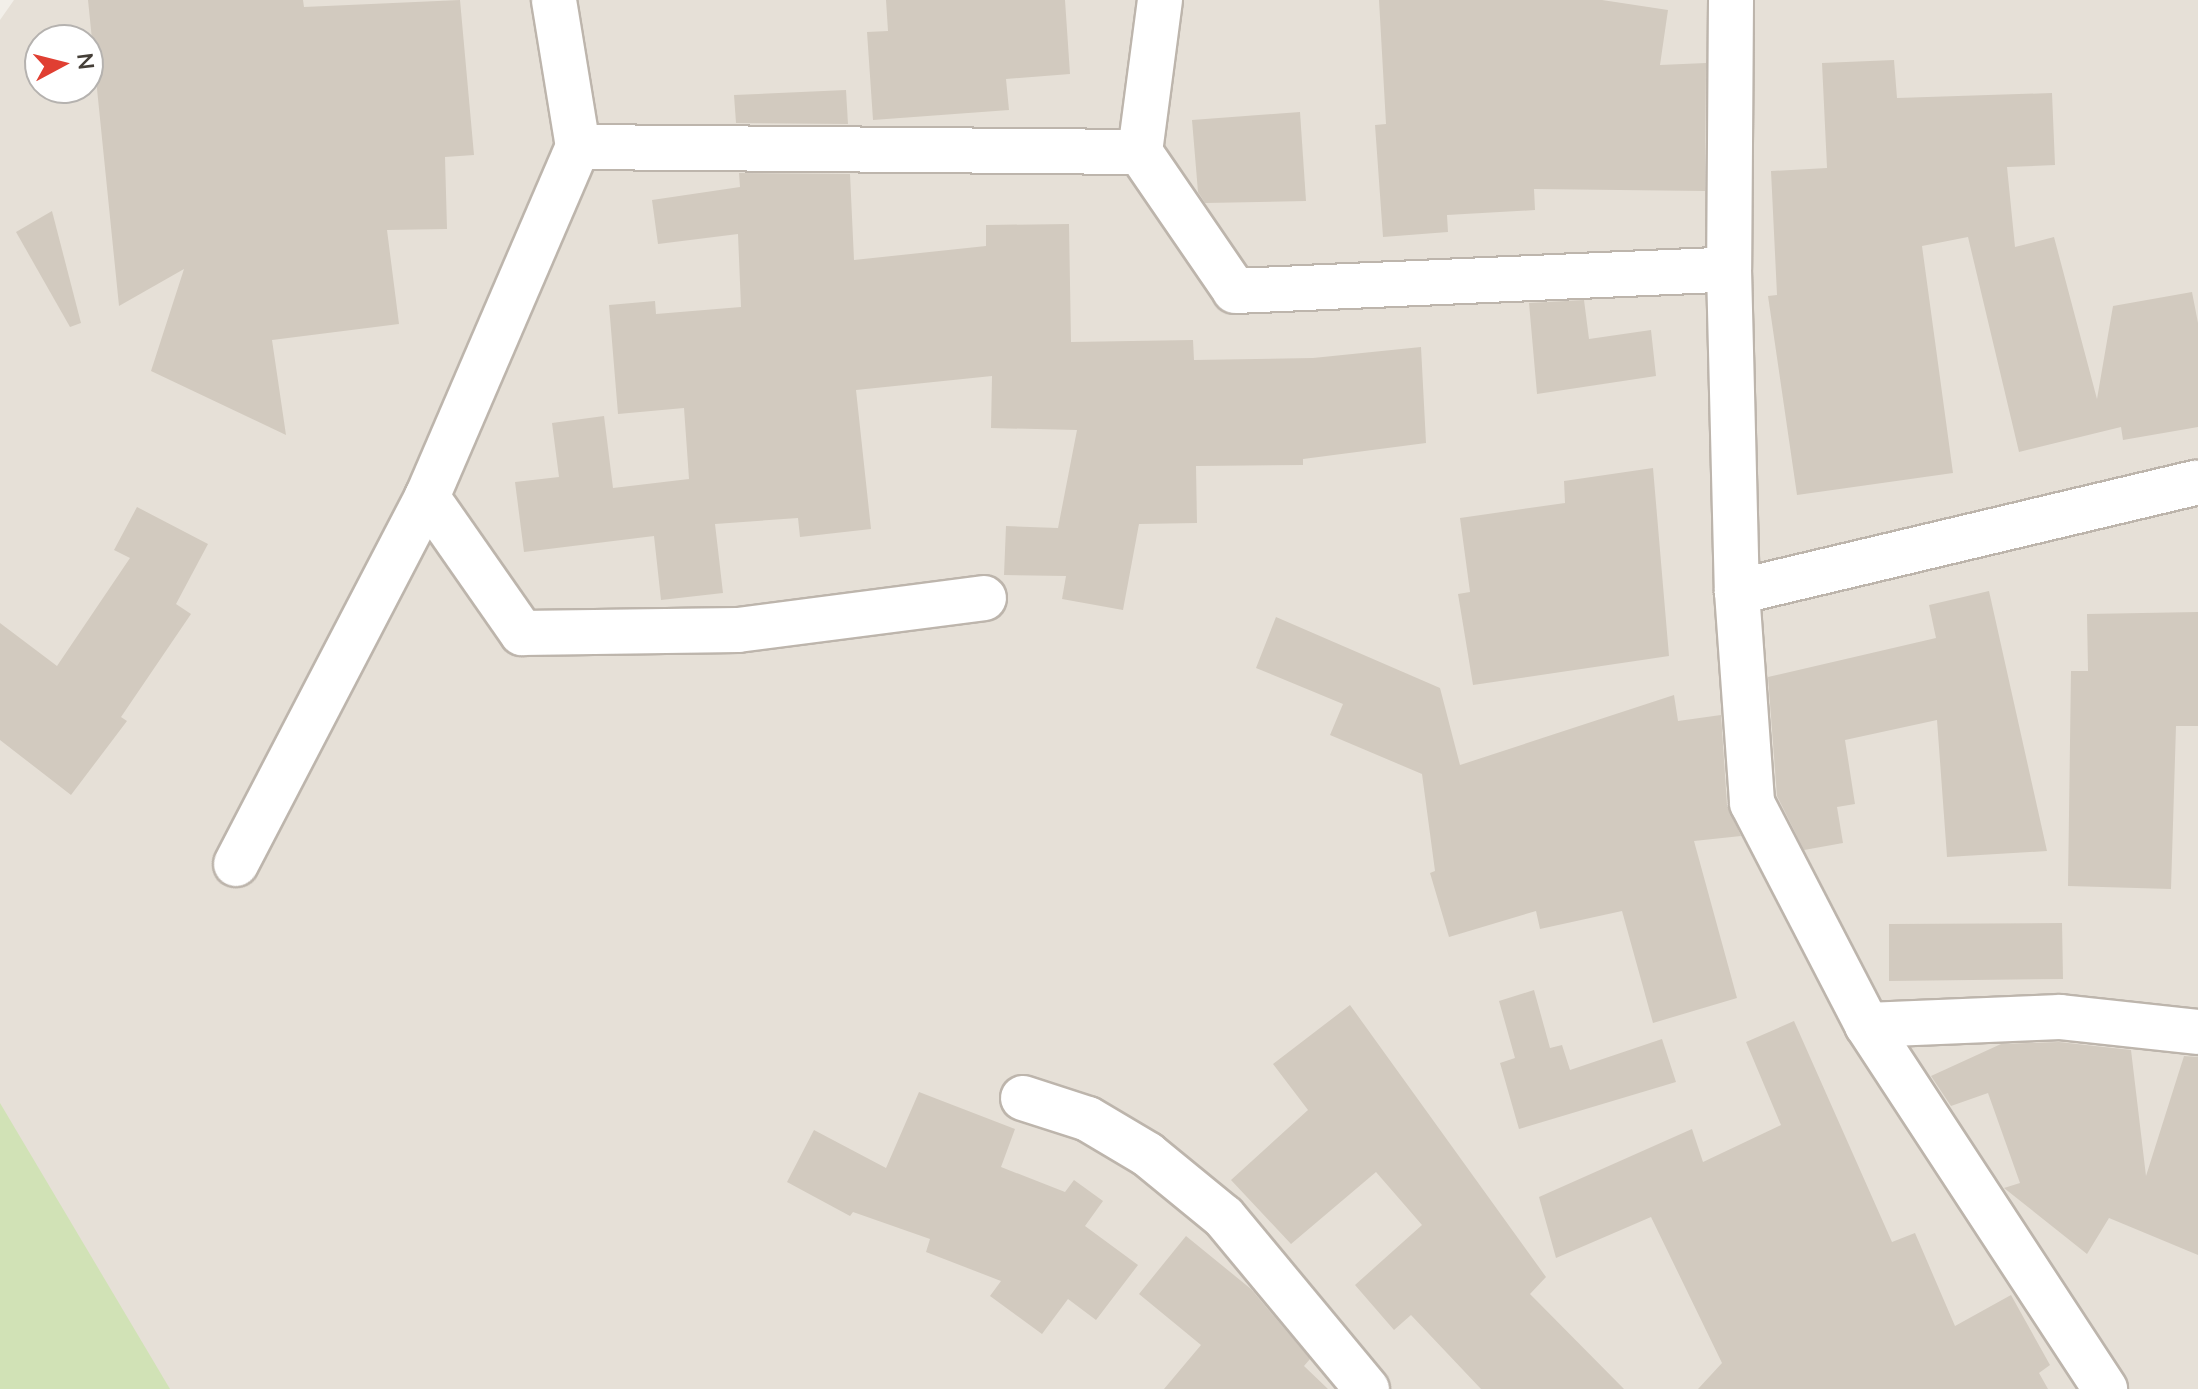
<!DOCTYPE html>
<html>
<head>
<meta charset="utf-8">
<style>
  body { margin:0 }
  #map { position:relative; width:2198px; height:1389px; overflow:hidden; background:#f2efe9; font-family:Mulish,sans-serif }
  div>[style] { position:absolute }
  .residential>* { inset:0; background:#e6e0d7 }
  .green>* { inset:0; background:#d1e2b6 }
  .building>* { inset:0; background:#d2cabf }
  .roads { filter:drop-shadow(2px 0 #bdb5ac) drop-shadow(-2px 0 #bdb5ac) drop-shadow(0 2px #bdb5ac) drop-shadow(0 -2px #bdb5ac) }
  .minor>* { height:44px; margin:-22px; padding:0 22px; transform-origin:22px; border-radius:22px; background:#fff }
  span { translate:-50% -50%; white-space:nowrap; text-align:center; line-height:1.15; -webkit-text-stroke:8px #fff; paint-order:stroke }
  .north { position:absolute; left:24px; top:24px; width:80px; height:80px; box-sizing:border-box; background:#fff; border:2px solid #b5b2af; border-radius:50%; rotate:83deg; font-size:22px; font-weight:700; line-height:32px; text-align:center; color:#453f38 }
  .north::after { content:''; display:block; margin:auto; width:28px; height:36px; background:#e03f32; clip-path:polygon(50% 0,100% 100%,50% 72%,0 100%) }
</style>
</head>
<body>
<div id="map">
  <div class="residential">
    <div style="clip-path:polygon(evenodd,14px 0,2198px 0,2198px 1389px,0 1389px,0 20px,14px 0,40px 40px,88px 40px,88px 88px,40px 88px,40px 40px)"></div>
  </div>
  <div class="green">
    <div style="clip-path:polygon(0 1103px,170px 1389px,0 1389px)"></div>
  </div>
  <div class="building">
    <div style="clip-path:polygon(88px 0,303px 0,304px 7px,460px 0,474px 155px,445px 157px,447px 229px,387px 230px,399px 324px,272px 340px,286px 435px,151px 371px,184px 269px,119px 306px)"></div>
    <div style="clip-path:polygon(886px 0,1065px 0,1070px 74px,1006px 79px,1009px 110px,873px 120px,867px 32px,888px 31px)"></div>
    <div style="clip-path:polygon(1379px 0,1602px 0,1668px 10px,1660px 65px,1706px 63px,1705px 191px,1534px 189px,1535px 210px,1447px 215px,1448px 232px,1383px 237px,1375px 125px,1386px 124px)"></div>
    <div style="clip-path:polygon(1894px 60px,1897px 98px,2052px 93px,2055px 165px,2007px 167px,2015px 247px,2054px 237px,2097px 399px,2113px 306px,2192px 292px,2198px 323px,2198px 427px,2123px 440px,2121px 427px,2019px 452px,1968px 237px,1922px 246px,1953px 473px,1797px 495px,1768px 296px,1777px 295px,1771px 171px,1827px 168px,1822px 63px)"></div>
    <div style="clip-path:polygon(846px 90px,848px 124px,736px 123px,734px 95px)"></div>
    <div style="clip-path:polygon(1300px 112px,1306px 201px,1205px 203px,1198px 192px,1192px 120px)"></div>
    <div style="clip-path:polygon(739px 173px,850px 174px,854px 260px,986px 246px,986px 225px,1069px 224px,1071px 342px,1193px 340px,1194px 360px,1313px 358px,1421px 347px,1426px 443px,1303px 459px,1303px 465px,1196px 466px,1197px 523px,1139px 524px,1123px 610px,1062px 599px,1066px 576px,1004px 575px,1006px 526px,1058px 528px,1077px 430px,991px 428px,992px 376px,856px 390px,871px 529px,800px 537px,798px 518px,715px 524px,723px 593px,661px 600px,654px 536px,524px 552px,515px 482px,559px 477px,552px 423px,604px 416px,613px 488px,689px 479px,684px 408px,618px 414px,609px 305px,655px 301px,656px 314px,741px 307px,738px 234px,658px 244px,652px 200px,740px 187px)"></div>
    <div style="clip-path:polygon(52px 211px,81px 323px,70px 327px,16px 232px)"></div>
    <div style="clip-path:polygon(1584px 300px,1589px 339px,1651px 330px,1656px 376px,1537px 394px,1529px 303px)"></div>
    <div style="clip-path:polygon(1653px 468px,1669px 656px,1473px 685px,1458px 594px,1470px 592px,1460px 518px,1565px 503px,1564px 481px)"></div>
    <div style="clip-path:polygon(137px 507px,208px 544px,176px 604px,191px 614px,121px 717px,127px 721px,71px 795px,0 740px,0 623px,57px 666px,130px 558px,114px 550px)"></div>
    <div style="clip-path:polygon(1989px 591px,2047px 851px,1947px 857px,1937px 720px,1845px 740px,1855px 804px,1837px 807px,1843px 843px,1804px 850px,1777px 796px,1768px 677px,1936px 638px,1929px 605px)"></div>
    <div style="clip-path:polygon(2198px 612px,2198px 726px,2176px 726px,2171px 889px,2068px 886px,2071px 671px,2088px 671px,2087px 614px)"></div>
    <div style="clip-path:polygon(1276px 617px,1440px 688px,1460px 765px,1674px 695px,1678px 721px,1721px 715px,1727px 805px,1741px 836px,1694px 841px,1737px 998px,1653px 1023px,1622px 911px,1540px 929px,1536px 911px,1449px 937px,1430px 873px,1435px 871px,1422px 774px,1330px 735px,1343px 704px,1256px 668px)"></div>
    <div style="clip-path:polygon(2062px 923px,2063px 979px,1889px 981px,1889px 924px)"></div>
    <div style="clip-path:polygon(1534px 990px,1550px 1048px,1562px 1045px,1570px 1070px,1662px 1039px,1676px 1082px,1519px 1129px,1500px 1063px,1515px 1058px,1499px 1001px)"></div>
    <div style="clip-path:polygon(1350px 1005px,1546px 1277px,1530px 1294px,1624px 1389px,1481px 1389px,1411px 1315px,1394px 1330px,1355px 1285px,1422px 1225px,1376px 1172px,1291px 1244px,1231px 1180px,1308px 1110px,1273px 1064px)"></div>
    <div style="clip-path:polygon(1794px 1021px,1892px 1242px,1915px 1233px,1955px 1326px,2011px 1295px,2050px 1365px,2039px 1373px,2048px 1389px,1698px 1389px,1722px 1363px,1651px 1217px,1556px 1258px,1539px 1197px,1692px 1129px,1703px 1162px,1781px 1125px,1746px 1042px)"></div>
    <div style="clip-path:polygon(2059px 1042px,2131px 1050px,2146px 1176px,2184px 1056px,2198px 1057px,2198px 1255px,2109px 1218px,2087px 1254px,2004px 1188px,2020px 1183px,1988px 1093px,1951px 1106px,1931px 1076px,2001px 1044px)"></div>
    <div style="clip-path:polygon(919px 1092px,1015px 1129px,1001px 1167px,1065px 1192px,1074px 1180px,1103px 1201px,1085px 1226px,1138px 1265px,1096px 1320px,1068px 1299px,1042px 1334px,990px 1296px,1001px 1281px,926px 1252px,930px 1239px,853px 1212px,850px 1216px,787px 1182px,814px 1130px,886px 1168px)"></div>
    <div style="clip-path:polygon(1186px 1236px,1251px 1289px,1310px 1359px,1304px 1366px,1328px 1389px,1164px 1389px,1201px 1345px,1139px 1294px)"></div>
  </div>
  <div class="roads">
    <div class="minor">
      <div style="left:1160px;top:0;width:153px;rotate:97.5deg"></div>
      <div style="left:1140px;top:152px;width:168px;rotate:55.6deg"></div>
      <div style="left:1235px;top:291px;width:494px;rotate:-2.5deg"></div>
      <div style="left:1731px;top:0;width:269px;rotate:90.4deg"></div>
      <div style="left:1729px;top:269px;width:323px;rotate:88.6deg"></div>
      <div style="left:1737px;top:592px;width:212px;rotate:85.9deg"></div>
      <div style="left:1752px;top:803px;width:250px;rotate:62.6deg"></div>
      <div style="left:1867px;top:1025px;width:435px;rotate:56.8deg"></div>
      <div style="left:578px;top:147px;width:562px;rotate:0.51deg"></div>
      <div style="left:427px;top:497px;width:166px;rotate:55.1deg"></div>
      <div style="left:522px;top:633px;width:216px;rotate:-0.8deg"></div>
      <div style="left:738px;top:630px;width:248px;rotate:-7.4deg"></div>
      <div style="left:1737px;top:592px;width:472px;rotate:-13.4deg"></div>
      <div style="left:236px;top:864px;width:414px;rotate:-62.5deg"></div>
      <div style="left:427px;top:497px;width:381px;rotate:-66.7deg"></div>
      <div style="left:578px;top:147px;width:149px;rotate:-99.3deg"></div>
      <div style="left:1867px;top:1025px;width:193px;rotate:-2.4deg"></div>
      <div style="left:2060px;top:1017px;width:139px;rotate:6.2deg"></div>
      <div style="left:1023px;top:1098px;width:68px;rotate:17.9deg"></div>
      <div style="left:1088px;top:1119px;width:69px;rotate:30.7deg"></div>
      <div style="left:1147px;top:1154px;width:99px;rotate:39.3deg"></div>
      <div style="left:1224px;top:1217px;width:224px;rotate:50.3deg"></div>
    </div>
  </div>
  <div class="north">N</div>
</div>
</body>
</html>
